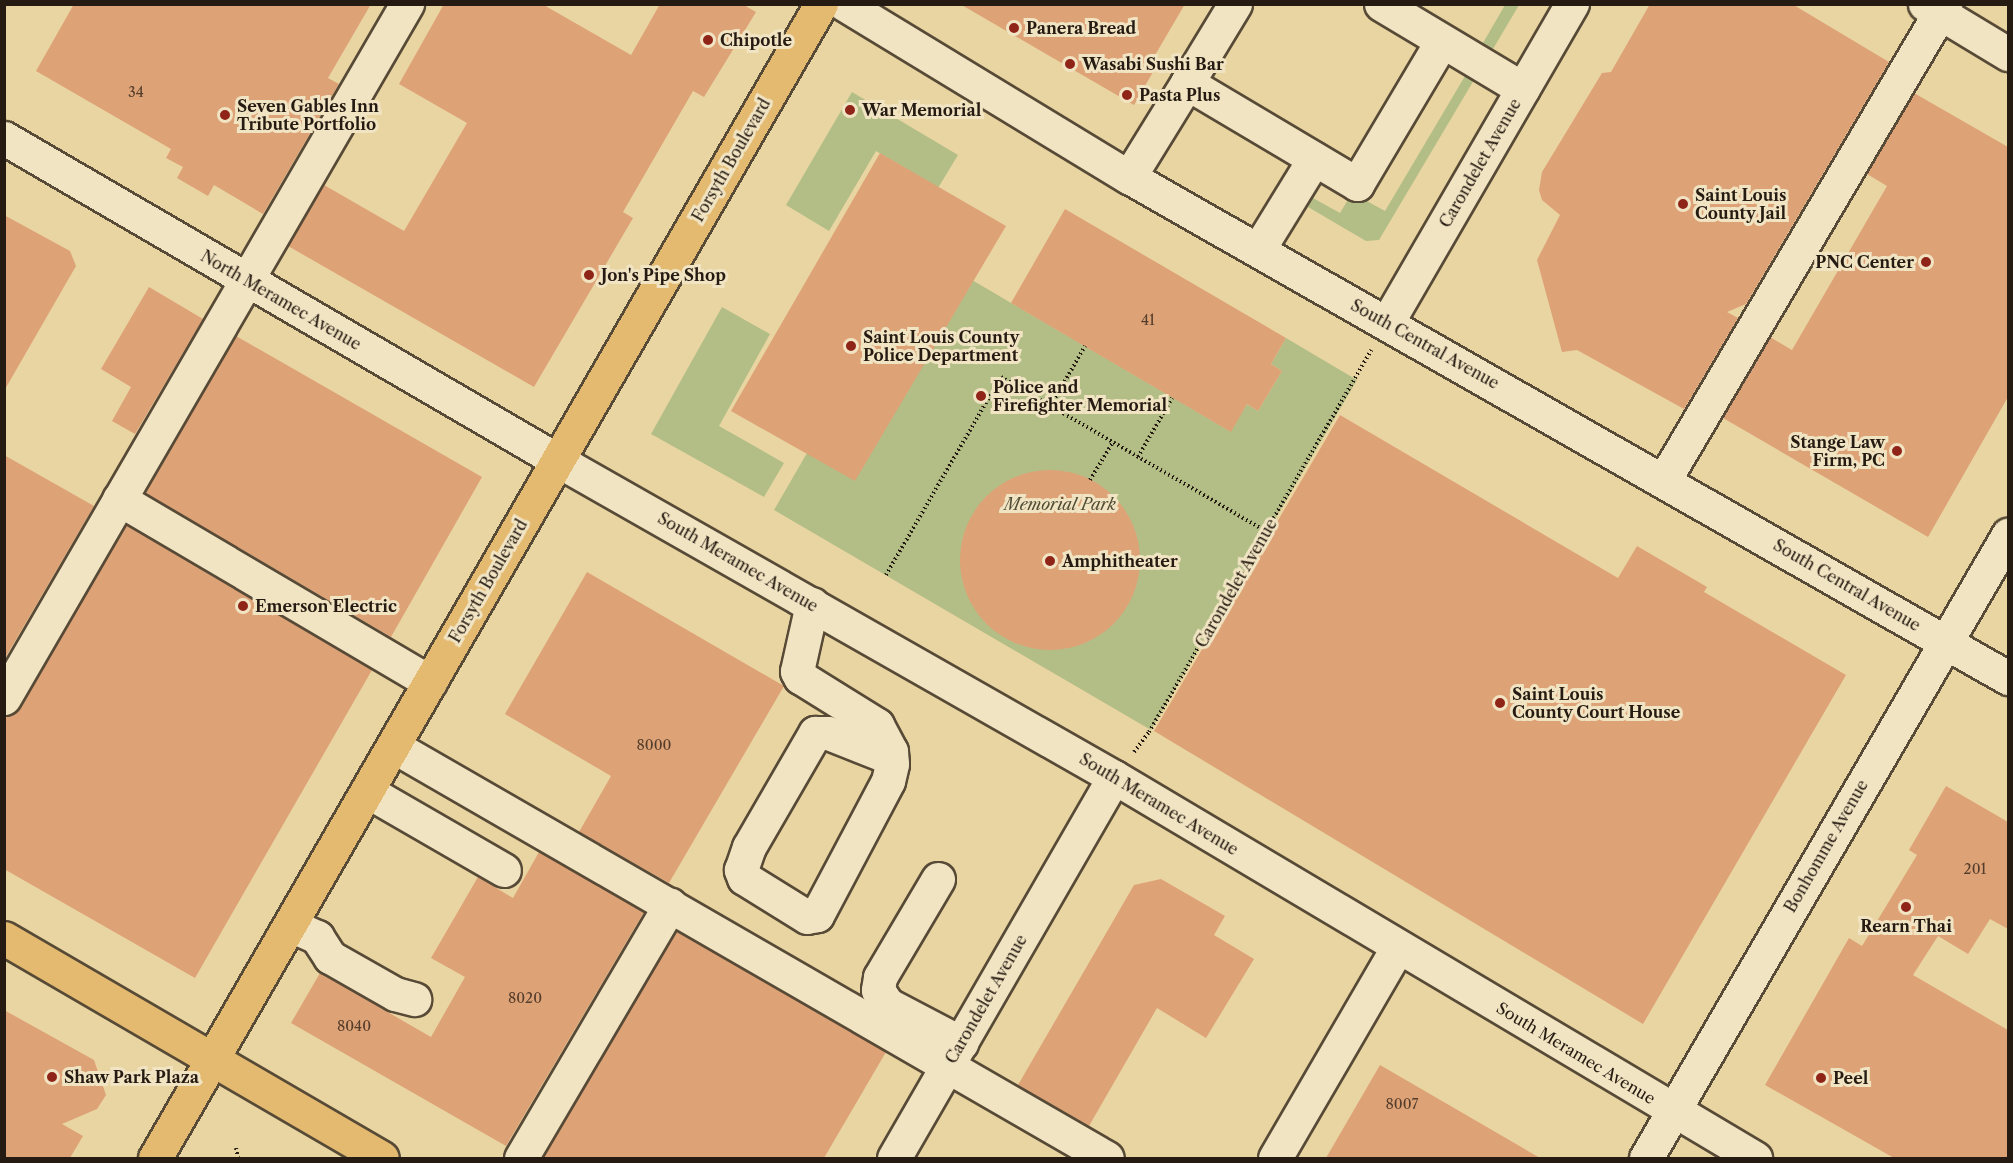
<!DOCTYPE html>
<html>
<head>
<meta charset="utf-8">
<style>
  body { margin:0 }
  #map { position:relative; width:2013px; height:1163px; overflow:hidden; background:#e9d5a2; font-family:"Libre Caslon Text",serif }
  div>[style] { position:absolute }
  .green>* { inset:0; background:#b3be87 }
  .building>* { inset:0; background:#dea277 }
  .round { border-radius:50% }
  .path>* { height:4px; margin-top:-2px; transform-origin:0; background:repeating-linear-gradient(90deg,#261b12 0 1.5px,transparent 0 4.5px) }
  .roads { filter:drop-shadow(2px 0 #574a36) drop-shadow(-2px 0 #574a36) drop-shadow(0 2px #574a36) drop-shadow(0 -2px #574a36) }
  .minor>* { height:33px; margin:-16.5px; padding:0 16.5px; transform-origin:16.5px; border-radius:16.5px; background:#f1e4c3 }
  .major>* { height:33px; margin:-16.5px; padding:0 16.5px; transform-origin:16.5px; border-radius:16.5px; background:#e4ba71 }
  .dots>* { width:16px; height:16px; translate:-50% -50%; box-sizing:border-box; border:3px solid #f1e4c3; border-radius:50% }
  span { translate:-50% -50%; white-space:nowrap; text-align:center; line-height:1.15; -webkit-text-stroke:6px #f1e4c3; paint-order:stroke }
  .number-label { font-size:14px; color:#543d2b }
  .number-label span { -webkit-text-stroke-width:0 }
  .poi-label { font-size:16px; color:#261b12; font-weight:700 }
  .left { translate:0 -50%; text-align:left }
  .right { translate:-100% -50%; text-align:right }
  .street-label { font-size:16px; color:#261b12 }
  .park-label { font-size:16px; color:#504c35; font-style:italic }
  .frame { position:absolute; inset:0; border:6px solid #261b12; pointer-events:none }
</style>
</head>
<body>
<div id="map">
  <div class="green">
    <div style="clip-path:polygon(1505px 5px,1519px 5px,1493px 49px,1483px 43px)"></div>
    <div style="clip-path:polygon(1465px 76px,1474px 80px,1379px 240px,1366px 241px,1308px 207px,1313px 198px,1340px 213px,1352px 193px,1385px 211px)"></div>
    <div style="clip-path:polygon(852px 92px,958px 155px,938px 188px,876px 151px,829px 231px,786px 205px)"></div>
    <div style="clip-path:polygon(972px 280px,1230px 431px,1247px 404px,1258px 411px,1282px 371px,1271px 364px,1286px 338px,1357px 380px,1151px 730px,774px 510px,807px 453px)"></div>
    <div style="clip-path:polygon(722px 307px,770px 334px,719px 426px,784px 463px,764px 497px,651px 434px)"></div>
  </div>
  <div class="building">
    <div style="clip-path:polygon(74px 4px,371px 4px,328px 78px,339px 84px,263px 214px,214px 185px,208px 196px,177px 178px,183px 167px,166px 158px,171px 149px,36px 71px)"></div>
    <div style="clip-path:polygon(444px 4px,542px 4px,631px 55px,660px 4px,742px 4px,756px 12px,704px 97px,693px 91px,623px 212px,633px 218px,534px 387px,288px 246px,324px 185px,404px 231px,467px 123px,399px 84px)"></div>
    <div style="clip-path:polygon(960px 4px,1185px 4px,1151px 62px,1157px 65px,1134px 105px)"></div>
    <div style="clip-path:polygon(1650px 4px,1792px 4px,1889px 62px,1746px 304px,1727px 312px,1738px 318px,1684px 409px,1577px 350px,1562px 352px,1537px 260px,1560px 215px,1542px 200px,1539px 190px,1542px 172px,1602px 73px,1611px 72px)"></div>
    <div style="clip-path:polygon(1914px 93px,2008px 147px,2008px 397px,1928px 537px,1723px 418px,1770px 337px,1792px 350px,1887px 186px,1867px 174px)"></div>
    <div style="clip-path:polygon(880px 153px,1006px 226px,855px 481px,731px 411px)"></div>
    <div style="clip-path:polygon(1065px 209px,1286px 338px,1271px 364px,1282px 371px,1258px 411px,1247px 404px,1231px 432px,1011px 303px)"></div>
    <div style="clip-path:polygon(4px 215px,70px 251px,76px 266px,4px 391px)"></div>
    <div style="clip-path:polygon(149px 287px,203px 319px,135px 434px,112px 421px,131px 387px,101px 369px)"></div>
    <div style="clip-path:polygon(236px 336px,482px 477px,391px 637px,145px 493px)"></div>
    <div style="clip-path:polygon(1340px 415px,1618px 578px,1637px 546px,1707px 587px,1704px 592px,1846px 675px,1643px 1024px,1154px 731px)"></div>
    <div style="clip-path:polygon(4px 455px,94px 506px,4px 660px)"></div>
    <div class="round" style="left:960px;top:470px;width:180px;height:180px"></div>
    <div style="clip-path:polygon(126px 525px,372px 670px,195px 978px,4px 869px,4px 717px,20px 707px)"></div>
    <div style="clip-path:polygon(587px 572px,784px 686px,669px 883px,579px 832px,611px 776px,505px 714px)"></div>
    <div style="clip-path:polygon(1946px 786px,2008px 822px,2008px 929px,1990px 919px,1968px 954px,1938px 936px,1913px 975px,2008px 1030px,2008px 1158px,1894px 1158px,1765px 1085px,1849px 938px,1862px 946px,1917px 855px,1909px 850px)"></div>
    <div style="clip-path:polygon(539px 852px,644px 912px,506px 1146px,291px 1023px,320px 973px,431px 1037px,465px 977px,431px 958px,478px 877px,513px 898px)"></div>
    <div style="clip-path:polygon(1161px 879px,1225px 916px,1214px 935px,1254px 959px,1206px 1038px,1157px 1008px,1089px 1126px,1018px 1085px,1134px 885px)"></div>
    <div style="clip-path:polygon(676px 931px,886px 1052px,824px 1158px,542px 1158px)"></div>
    <div style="clip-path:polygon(4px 1010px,94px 1060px,106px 1095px,97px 1109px,62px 1124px,83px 1136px,70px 1158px,4px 1158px)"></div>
    <div style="clip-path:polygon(1380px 1065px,1540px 1158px,1326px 1158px)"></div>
  </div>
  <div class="path">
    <div style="left:1051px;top:405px;width:68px;rotate:-60deg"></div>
    <div style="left:1138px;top:457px;width:68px;rotate:-60deg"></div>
    <div style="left:1090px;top:480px;width:44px;rotate:-58.8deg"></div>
    <div style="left:886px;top:575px;width:229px;rotate:-59.9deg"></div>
    <div style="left:1001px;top:377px;width:306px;rotate:30.2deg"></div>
    <div style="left:1134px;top:752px;width:25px;rotate:-53deg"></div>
    <div style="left:1149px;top:732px;width:442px;rotate:-59.8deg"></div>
    <div style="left:236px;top:1148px;width:10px;rotate:79deg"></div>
  </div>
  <div class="roads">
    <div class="minor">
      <div style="left:844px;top:4px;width:333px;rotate:31.3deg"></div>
      <div style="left:1129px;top:177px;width:1012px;rotate:29.68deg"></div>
      <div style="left:1235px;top:4px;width:92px;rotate:121.3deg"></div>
      <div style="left:1187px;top:83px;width:198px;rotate:30.7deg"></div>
      <div style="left:1357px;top:184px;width:166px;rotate:-59.3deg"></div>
      <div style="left:1381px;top:4px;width:165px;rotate:30.9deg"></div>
      <div style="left:1925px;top:4px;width:97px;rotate:31.1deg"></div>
      <div style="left:4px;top:138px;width:640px;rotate:30.21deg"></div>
      <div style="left:557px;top:460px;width:641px;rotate:29.65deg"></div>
      <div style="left:1114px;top:777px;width:746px;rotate:30.73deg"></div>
      <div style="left:1129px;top:177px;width:110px;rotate:-58.3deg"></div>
      <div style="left:1258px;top:250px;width:107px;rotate:-58.4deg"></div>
      <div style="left:1388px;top:321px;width:367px;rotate:-59.9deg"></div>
      <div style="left:1664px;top:480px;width:553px;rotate:-59.45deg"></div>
      <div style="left:119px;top:499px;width:361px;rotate:30.5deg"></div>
      <div style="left:812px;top:604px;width:69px;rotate:102.6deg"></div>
      <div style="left:797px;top:671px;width:7px;rotate:63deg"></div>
      <div style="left:800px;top:677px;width:91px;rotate:31.9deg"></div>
      <div style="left:877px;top:725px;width:30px;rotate:62deg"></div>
      <div style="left:891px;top:751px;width:13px;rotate:86deg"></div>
      <div style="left:892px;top:764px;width:17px;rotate:103deg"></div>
      <div style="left:888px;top:781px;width:152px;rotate:117.9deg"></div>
      <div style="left:817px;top:915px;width:10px;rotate:169deg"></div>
      <div style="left:807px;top:917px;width:74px;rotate:-148.2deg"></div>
      <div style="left:744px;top:878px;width:9px;rotate:-111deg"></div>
      <div style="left:741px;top:870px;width:24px;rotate:-71deg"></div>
      <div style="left:749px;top:847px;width:132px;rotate:-59.9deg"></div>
      <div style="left:815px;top:733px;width:13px"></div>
      <div style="left:828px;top:733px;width:68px;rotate:21.6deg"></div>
      <div style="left:4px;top:698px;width:803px;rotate:-59.86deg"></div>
      <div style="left:393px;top:746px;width:824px;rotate:29.99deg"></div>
      <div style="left:367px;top:791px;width:158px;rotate:30deg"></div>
      <div style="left:938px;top:879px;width:114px;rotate:120.6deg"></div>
      <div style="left:880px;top:977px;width:13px;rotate:99deg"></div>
      <div style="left:878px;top:990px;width:17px;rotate:57deg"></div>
      <div style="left:887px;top:1004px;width:84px;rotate:27.8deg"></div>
      <div style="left:290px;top:925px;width:30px;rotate:24deg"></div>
      <div style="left:317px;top:937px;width:24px;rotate:57deg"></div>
      <div style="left:330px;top:957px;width:75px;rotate:29.6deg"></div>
      <div style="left:395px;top:994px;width:20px;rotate:15deg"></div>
      <div style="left:521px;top:1158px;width:294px;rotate:-59.5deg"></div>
      <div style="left:894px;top:1158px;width:440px;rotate:-60deg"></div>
      <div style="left:1275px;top:1158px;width:244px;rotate:-59.8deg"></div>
      <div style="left:1646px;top:1158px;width:721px;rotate:-59.84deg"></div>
    </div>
    <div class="major">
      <div style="left:4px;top:938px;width:437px;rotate:30.2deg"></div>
      <div style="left:155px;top:1158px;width:1332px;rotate:-60.01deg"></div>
    </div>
  </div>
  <div class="dots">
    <div style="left:1014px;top:28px;background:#8f2418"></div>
    <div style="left:708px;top:40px;background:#8f2418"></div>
    <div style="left:1070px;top:64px;background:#8f2418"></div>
    <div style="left:1127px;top:95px;background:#8f2418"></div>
    <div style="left:850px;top:110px;background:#8f2418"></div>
    <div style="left:225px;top:115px;background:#8f2418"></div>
    <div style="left:1683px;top:204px;background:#8f2418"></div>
    <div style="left:1926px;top:262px;background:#8f2418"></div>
    <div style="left:589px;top:275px;background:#8f2418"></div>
    <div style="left:851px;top:346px;background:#8f2418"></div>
    <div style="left:981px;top:396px;background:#8f2418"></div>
    <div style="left:1897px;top:451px;background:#8f2418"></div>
    <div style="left:1050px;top:561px;background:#8f2418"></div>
    <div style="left:243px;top:606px;background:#8f2418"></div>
    <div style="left:1500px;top:703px;background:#8f2418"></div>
    <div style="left:1906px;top:907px;background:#8f2418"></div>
    <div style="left:52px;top:1077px;background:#8f2418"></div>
    <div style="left:1821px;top:1078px;background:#8f2418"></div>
  </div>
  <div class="number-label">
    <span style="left:136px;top:92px">34</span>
    <span style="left:1148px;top:320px">41</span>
    <span style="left:654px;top:745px">8000</span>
    <span style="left:1975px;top:869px">201</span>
    <span style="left:525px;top:998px">8020</span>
    <span style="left:354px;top:1026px">8040</span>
    <span style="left:1402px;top:1104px">8007</span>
  </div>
  <div class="poi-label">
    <span class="left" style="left:1026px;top:28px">Panera Bread</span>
    <span class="left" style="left:720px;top:40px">Chipotle</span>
    <span class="left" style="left:1082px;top:64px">Wasabi Sushi Bar</span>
    <span class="left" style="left:1139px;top:95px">Pasta Plus</span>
    <span class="left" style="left:237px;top:115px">Seven Gables Inn<br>Tribute Portfolio</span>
    <span class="left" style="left:862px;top:110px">War Memorial</span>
    <span class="left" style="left:1695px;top:204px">Saint Louis<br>County Jail</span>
    <span class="right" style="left:1914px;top:262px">PNC Center</span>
    <span class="left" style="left:601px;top:275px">Jon's Pipe Shop</span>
    <span class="left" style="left:863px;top:346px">Saint Louis County<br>Police Department</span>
    <span class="left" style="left:993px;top:396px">Police and<br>Firefighter Memorial</span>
    <span class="right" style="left:1885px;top:451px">Stange Law<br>Firm, PC</span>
    <span class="left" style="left:1062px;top:561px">Amphitheater</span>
    <span class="left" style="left:255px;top:606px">Emerson Electric</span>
    <span class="left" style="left:1512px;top:703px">Saint Louis<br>County Court House</span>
    <span style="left:1906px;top:926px">Rearn Thai</span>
    <span class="left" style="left:64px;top:1077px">Shaw Park Plaza</span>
    <span class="left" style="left:1833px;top:1078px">Peel</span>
  </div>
  <div class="street-label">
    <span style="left:731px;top:160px;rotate:-60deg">Forsyth Boulevard</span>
    <span style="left:1480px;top:163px;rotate:-60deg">Carondelet Avenue</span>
    <span style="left:281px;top:300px;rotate:30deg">North Meramec Avenue</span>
    <span style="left:1425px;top:344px;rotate:29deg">South Central Avenue</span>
    <span style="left:738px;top:562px;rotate:30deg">South Meramec Avenue</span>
    <span style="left:488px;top:581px;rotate:-60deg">Forsyth Boulevard</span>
    <span style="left:1236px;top:583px;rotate:-60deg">Carondelet Avenue</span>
    <span style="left:1847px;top:585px;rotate:30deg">South Central Avenue</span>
    <span style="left:1159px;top:804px;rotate:31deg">South Meramec Avenue</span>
    <span style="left:1826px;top:846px;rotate:-60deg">Bonhomme Avenue</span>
    <span style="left:986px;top:999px;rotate:-60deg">Carondelet Avenue</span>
    <span style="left:1576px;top:1053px;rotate:31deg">South Meramec Avenue</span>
  </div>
  <div class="park-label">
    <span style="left:1060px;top:504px">Memorial Park</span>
  </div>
  <div class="frame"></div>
</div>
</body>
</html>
